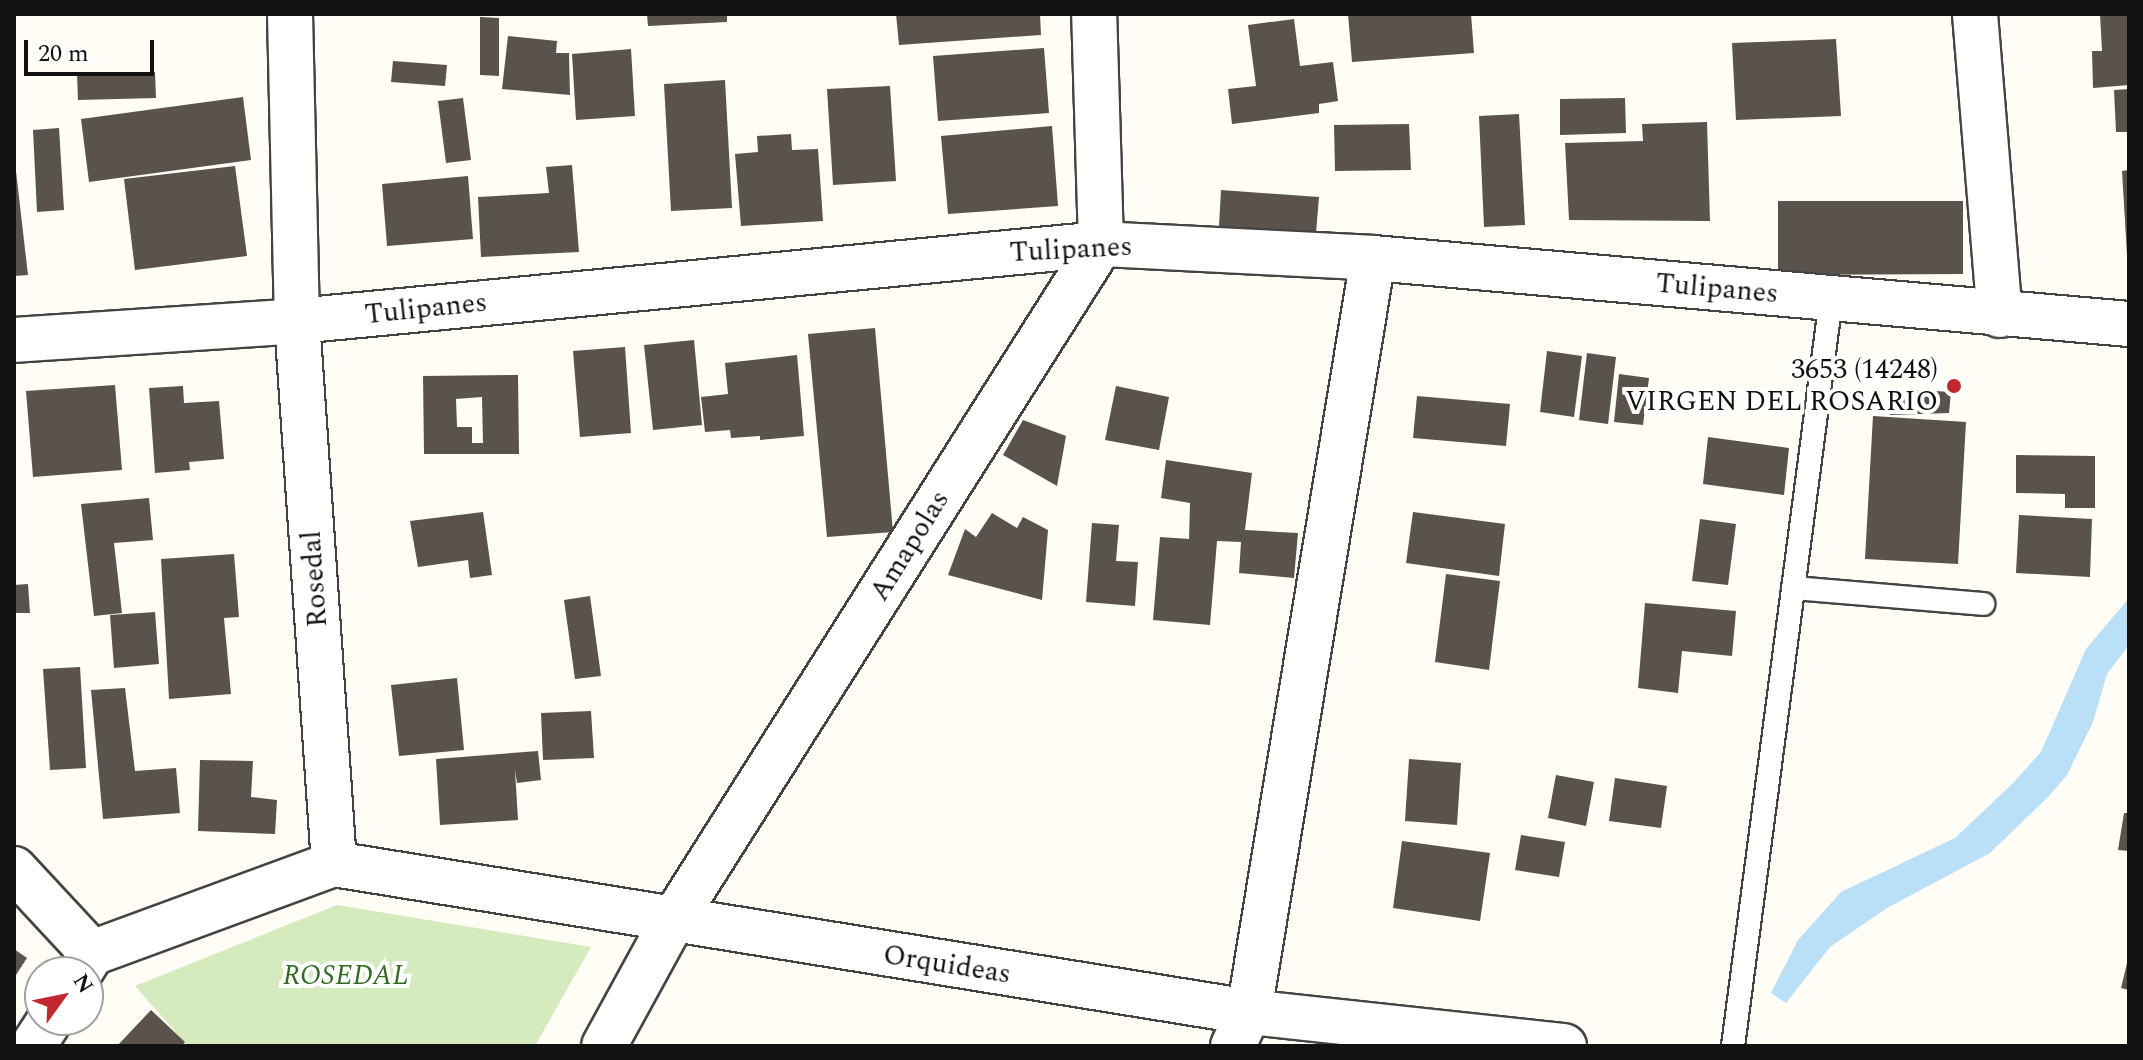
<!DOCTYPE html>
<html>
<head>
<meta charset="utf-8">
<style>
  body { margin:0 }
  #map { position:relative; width:2143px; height:1060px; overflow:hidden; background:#fffdf5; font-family:Spectral,serif }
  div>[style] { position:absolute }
  .green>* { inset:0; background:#d5ebbd }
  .water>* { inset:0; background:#b9e0f7 }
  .building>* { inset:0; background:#5a524d }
  .roads { filter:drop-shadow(2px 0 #444) drop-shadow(-2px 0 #444) drop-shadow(0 2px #444) drop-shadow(0 -2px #444) }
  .lane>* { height:22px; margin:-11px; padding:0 11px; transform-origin:11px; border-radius:11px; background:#fff }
  .street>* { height:44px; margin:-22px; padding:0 22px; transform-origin:22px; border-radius:22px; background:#fff }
  .dots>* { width:22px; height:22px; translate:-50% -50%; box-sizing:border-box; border:4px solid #fff; border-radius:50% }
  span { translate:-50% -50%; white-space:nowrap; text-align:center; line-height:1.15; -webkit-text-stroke:8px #fff; paint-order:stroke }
  .street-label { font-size:28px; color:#111 }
  .poi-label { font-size:28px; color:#111 }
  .right { translate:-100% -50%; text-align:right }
  .park-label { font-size:28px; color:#2f6b1f; font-style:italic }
  .frame { position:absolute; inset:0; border:16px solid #111; pointer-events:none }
  .north { position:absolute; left:24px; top:956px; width:80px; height:80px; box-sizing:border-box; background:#fff; border:2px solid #a0a0a0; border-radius:50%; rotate:57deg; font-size:22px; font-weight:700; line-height:32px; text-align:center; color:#111 }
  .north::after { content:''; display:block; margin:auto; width:28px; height:36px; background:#c4262e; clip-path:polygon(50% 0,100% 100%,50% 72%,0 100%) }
  .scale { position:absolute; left:24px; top:40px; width:130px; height:36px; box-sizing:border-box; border:4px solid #111; border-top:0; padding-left:10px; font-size:24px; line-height:28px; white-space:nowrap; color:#111; -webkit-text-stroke:6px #fff; paint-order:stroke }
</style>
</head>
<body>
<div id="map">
  <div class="green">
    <div style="clip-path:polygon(337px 905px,591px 947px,535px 1046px,188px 1046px,135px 986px)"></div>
  </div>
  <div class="water">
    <div style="clip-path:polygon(2129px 598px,2129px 645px,2107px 674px,2093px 722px,2067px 775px,2049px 796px,1990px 853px,1887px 908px,1830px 947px,1786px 1003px,1771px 993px,1798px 940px,1841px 892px,1955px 838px,2013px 783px,2041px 752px,2086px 649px)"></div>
  </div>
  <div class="building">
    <div style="clip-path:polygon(647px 14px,727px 14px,727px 22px,648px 26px)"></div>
    <div style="clip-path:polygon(896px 14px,1040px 14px,1041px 35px,899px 45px)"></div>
    <div style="clip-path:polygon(1348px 14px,1471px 14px,1474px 53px,1352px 62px)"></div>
    <div style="clip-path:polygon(2100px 14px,2129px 14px,2129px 85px,2093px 88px,2092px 51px,2102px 51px)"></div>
    <div style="clip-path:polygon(480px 17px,499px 18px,499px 76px,480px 75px)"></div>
    <div style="clip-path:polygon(1294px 19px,1300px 66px,1333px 62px,1338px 101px,1319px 104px,1319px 113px,1232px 124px,1228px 89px,1256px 86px,1248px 25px)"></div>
    <div style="clip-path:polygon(508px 36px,557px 41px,556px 53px,569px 53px,570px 95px,502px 89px)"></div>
    <div style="clip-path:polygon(1836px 39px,1841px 116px,1736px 120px,1732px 43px)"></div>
    <div style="clip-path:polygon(1044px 48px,1049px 113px,938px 121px,933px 56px)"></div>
    <div style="clip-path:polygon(631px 49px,635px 116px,576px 120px,572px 54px)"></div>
    <div style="clip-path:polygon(393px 61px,447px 65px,445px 86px,391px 82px)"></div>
    <div style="clip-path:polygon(155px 72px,156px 98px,78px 100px,77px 74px)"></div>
    <div style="clip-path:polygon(725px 80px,732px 208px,671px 211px,664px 84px)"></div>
    <div style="clip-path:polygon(890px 86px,896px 181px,833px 185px,827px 89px)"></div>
    <div style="clip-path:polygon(2129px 89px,2129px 132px,2116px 132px,2114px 90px)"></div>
    <div style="clip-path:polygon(243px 97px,251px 160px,89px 182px,81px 119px)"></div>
    <div style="clip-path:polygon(463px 98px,471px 160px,446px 163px,438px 101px)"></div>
    <div style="clip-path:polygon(1625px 98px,1626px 133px,1560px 135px,1560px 99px)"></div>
    <div style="clip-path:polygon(1519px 114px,1525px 225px,1484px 227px,1479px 116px)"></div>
    <div style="clip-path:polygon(1707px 122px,1710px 221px,1569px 220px,1565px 143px,1643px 141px,1642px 124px)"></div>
    <div style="clip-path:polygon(1409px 124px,1411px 170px,1335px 171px,1334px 125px)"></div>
    <div style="clip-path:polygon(1052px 126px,1058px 206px,948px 214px,941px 136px)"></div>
    <div style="clip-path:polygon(59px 128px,64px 210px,37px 212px,33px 130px)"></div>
    <div style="clip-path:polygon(791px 134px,792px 150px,818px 149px,823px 221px,741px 226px,735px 154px,758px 152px,757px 136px)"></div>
    <div style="clip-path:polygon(14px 154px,28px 275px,14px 276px)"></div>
    <div style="clip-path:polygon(572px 165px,579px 252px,481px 257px,478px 197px,549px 193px,546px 167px)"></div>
    <div style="clip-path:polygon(235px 166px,247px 256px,135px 270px,124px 179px)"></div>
    <div style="clip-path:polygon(2129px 170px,2129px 255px,2127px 255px,2122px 171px)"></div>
    <div style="clip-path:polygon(468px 176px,473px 239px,387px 246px,382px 184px)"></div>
    <div style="clip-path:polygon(1221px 190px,1319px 197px,1316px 233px,1219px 226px)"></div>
    <div style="clip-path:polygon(1778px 201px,1963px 201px,1963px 274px,1778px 275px)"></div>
    <div style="clip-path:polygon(875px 328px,893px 532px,827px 537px,808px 334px)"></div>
    <div style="clip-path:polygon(694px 340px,702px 425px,653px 430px,644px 345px)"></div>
    <div style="clip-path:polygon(625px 347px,631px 433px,580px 437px,573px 351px)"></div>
    <div style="clip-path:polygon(1547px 351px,1582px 356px,1574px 417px,1540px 412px)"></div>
    <div style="clip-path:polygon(1587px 353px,1616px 357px,1608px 424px,1579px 420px)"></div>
    <div style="clip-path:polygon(797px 355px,804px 436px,760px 440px,760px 436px,731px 438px,730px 430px,705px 432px,701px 397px,728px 394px,725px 363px)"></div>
    <div style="clip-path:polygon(1619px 374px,1649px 378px,1643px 425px,1614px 422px)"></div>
    <div style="clip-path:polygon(evenodd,518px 375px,519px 454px,424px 454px,423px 376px,518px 375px,482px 397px,483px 443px,472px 443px,472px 427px,457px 427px,456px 399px,482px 397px)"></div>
    <div style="clip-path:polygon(115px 385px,122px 470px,33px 477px,26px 391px)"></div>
    <div style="clip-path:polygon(183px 386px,184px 403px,219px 401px,224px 459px,189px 462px,190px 470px,155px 473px,149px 388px)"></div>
    <div style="clip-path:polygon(1116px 386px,1169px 397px,1159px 450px,1105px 440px)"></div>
    <div style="clip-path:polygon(1903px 389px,1951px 392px,1949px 413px,1890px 415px,1890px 402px,1902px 403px)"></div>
    <div style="clip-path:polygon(1417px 396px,1510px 404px,1506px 446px,1413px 438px)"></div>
    <div style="clip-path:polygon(1873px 416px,1966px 422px,1958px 564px,1865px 559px)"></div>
    <div style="clip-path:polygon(1023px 420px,1066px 436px,1057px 486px,1003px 455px)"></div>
    <div style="clip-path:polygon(1708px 437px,1789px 448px,1784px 495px,1703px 484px)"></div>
    <div style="clip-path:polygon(2016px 455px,2095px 456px,2095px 508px,2065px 508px,2065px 494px,2016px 493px)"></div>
    <div style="clip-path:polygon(1166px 460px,1252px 473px,1245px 530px,1298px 533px,1294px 578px,1239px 573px,1241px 542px,1217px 541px,1210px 625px,1153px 620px,1160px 537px,1189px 539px,1190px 503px,1161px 498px)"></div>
    <div style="clip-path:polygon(149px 498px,153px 540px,114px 543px,122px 613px,94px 616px,81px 504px)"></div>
    <div style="clip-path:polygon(483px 512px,492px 575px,470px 578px,468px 560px,418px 567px,410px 521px)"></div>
    <div style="clip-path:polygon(1413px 512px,1505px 524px,1499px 576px,1406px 563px)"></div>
    <div style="clip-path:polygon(992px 513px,1017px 528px,1023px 517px,1048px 530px,1042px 600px,948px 575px,965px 529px,976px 537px)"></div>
    <div style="clip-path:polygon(2019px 515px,2092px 519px,2090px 577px,2016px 573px)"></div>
    <div style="clip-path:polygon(1700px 519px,1736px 524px,1728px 585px,1692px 581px)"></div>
    <div style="clip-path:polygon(1092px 523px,1119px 525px,1116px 561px,1138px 562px,1135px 606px,1086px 602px)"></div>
    <div style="clip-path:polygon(234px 554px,239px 617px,224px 618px,231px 694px,169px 699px,161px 559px)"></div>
    <div style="clip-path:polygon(1446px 574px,1500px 581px,1489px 670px,1435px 662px)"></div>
    <div style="clip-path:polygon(28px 584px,30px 613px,14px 613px,14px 585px)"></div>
    <div style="clip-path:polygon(590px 596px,601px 676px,575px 679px,564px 600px)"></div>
    <div style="clip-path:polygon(1645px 603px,1736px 611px,1732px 656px,1682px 651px,1678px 693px,1638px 688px)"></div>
    <div style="clip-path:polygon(155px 612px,159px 664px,114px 668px,110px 615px)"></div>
    <div style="clip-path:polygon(80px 667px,86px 768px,50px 770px,43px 669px)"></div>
    <div style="clip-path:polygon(457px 678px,464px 750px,399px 756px,391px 685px)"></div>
    <div style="clip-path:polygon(125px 688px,135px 771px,176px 768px,180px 813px,103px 819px,91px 690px)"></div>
    <div style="clip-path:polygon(591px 711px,594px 758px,543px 760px,541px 713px)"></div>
    <div style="clip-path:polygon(538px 751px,541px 780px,517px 783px,515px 770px,518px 820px,440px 825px,436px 759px)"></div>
    <div style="clip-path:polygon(1409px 759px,1461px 763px,1457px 825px,1405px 821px)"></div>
    <div style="clip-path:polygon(200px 760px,253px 761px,251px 797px,277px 800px,275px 834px,198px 831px)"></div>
    <div style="clip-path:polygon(1556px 775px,1594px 782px,1586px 826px,1548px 818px)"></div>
    <div style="clip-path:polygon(1615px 778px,1667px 786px,1661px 828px,1609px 821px)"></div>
    <div style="clip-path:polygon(2124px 813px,2129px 813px,2129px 851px,2118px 850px)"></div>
    <div style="clip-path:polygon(1521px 835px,1565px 842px,1559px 877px,1515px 870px)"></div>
    <div style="clip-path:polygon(1402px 841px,1490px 853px,1480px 921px,1393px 908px)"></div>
    <div style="clip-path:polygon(14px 949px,27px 958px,14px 978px)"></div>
    <div style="clip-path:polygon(2129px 955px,2129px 990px,2121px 988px)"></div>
    <div style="clip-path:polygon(151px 1010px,185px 1042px,182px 1046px,117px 1046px)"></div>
  </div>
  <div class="roads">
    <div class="lane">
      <div style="left:1793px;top:588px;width:191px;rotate:4.8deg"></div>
      <div style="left:1733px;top:1046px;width:752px;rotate:-82.52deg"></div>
    </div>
    <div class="street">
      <div style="left:290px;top:14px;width:307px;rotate:88.7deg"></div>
      <div style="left:297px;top:321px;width:544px;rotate:86.1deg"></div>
      <div style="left:1975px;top:14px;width:302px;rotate:85.3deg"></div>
      <div style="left:14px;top:340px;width:284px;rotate:-3.8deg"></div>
      <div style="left:297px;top:321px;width:808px;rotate:-5.47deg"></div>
      <div style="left:1101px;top:244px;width:272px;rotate:2.9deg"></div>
      <div style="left:1373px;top:258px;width:759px;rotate:4.99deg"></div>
      <div style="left:334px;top:864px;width:927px;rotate:9.19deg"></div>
      <div style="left:1249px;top:1012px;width:317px;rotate:6.2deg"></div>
      <div style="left:14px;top:869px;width:115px;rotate:47.1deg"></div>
      <div style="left:80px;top:972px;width:22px;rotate:-58deg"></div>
      <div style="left:92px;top:953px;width:258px;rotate:-20.2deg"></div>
      <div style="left:33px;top:1046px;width:31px;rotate:-57deg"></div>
      <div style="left:604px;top:1046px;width:141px;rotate:-61.3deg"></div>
      <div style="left:672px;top:922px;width:802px;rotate:-57.68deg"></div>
      <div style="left:1101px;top:244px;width:230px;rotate:-91.7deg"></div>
      <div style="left:1233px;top:1046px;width:38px;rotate:-65deg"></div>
      <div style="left:1249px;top:1012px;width:764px;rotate:-80.66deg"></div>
    </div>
  </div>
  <div class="dots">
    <div style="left:1954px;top:386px;background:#c4262e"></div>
  </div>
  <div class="street-label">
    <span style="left:1071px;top:250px;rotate:-3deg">Tulipanes</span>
    <span style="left:1717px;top:289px;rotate:5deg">Tulipanes</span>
    <span style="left:426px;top:309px;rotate:-6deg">Tulipanes</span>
    <span style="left:910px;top:546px;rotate:-58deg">Amapolas</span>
    <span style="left:315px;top:579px;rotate:-94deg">Rosedal</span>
    <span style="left:947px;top:965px;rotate:9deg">Orquideas</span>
  </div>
  <div class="poi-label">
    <span class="right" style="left:1938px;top:386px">3653 (14248)<br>VIRGEN DEL ROSARIO</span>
  </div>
  <div class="park-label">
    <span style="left:346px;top:976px">ROSEDAL</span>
  </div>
  <div class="frame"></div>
  <div class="north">N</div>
  <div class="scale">20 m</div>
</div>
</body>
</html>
